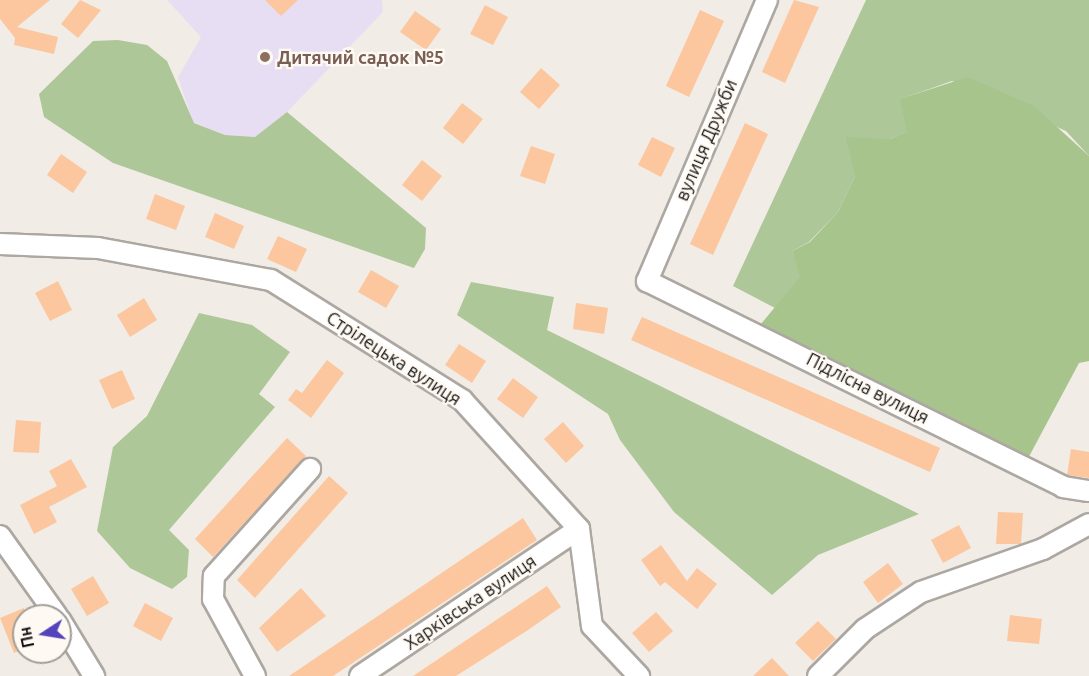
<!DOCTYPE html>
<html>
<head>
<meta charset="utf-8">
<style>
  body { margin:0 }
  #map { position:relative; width:1089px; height:676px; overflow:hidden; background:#f1ece6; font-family:Ubuntu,sans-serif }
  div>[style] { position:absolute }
  .education>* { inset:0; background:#e8def3 }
  .green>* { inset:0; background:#aec799 }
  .forest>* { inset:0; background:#a7c48d }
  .building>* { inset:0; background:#fcc79e }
  .roads { filter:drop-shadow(2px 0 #ada7a2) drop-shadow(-2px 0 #ada7a2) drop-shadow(0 2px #ada7a2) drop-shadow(0 -2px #ada7a2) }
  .minor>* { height:20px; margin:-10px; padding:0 10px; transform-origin:10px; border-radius:10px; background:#fff }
  .dots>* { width:16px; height:16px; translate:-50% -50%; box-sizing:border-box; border:3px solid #fff9f3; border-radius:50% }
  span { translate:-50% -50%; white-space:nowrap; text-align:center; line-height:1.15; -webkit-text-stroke:4.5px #fff9f3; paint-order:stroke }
  .education-label { font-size:18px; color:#785e54; font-weight:700 }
  .left { translate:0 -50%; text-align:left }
  .street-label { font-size:18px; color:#171513 }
  .north { position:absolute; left:12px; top:604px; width:60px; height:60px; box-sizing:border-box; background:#fff9f3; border:2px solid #a29e99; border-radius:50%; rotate:258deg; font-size:16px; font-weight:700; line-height:24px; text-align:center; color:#171513 }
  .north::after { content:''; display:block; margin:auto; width:21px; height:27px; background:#5443bb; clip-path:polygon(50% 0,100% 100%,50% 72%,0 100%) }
</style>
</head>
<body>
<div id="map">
  <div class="education">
    <div style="clip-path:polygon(167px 0,382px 0,383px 12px,287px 112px,255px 137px,225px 135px,193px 122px,178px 77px,201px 37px)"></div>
  </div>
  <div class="green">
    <div style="clip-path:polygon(866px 0,1089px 0,1089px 156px,1066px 131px,952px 81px,901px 99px,908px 132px,890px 139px,855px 176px,838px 212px,809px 242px,792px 251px,801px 277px,775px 308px,733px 286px)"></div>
    <div style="clip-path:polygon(118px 40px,147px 45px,167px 61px,194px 123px,225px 135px,255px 137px,287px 112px,426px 228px,425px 249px,414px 268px,113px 163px,44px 117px,39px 94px,93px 41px)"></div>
    <div style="clip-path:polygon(471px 282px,554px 297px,547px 330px,919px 514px,818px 555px,772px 595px,674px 512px,620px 440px,608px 414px,457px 315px)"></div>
    <div style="clip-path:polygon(199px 313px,252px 325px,290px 352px,259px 394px,275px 407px,169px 530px,189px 550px,187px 577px,172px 589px,130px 568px,97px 531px,113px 447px,147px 416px)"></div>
  </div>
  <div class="forest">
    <div style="clip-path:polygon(968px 77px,1034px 106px,1089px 156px,1089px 361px,1079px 363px,1025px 464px,756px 330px,800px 277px,792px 251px,810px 242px,838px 212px,855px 176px,846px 137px,890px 139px,907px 132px,900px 99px)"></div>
  </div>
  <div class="building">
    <div style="clip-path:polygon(0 0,50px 0,17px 27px,58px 37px,54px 54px,14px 45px,15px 38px,0 19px)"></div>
    <div style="clip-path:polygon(80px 0,101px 10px,78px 38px,61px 24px)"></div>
    <div style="clip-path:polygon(265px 0,298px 0,281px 16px)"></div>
    <div style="clip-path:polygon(794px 0,819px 7px,785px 83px,762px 72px)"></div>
    <div style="clip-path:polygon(485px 5px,508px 17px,493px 45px,470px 34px)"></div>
    <div style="clip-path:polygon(700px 10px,724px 21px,689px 97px,666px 86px)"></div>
    <div style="clip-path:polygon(415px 11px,441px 29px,426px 50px,400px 32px)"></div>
    <div style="clip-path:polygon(541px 68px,560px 85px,539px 109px,520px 92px)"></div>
    <div style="clip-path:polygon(462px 103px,483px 119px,463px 144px,443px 128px)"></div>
    <div style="clip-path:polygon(745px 123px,768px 134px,713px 255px,690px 244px)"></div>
    <div style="clip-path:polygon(652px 137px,675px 148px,661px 177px,638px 165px)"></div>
    <div style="clip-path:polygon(531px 146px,555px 154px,545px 184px,520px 176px)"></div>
    <div style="clip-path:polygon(61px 154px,87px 172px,73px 193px,47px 175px)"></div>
    <div style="clip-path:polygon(422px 160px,442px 176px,422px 201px,402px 185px)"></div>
    <div style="clip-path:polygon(155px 194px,185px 206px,176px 230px,146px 219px)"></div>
    <div style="clip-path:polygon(215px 213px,244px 226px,234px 249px,205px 237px)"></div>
    <div style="clip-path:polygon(278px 236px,307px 249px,296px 272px,267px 259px)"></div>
    <div style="clip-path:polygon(371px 270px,399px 286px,386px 308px,358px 292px)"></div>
    <div style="clip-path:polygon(58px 281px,72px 310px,50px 321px,35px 293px)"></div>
    <div style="clip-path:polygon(144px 298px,157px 320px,130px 337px,117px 315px)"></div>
    <div style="clip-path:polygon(576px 303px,608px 308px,604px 334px,573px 329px)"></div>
    <div style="clip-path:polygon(642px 317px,940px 448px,930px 472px,631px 340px)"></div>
    <div style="clip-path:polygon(459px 344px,486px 361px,472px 383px,445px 365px)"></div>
    <div style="clip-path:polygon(327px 360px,344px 373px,311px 418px,288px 400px,296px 389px,302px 393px)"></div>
    <div style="clip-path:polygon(122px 370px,135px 399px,112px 409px,99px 380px)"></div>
    <div style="clip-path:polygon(513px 378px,538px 397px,523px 418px,497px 399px)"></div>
    <div style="clip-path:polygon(16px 420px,41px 422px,39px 453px,13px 452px)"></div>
    <div style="clip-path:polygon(563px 422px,584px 446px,566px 463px,544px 439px)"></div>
    <div style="clip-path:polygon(287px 438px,306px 456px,213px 557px,195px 539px)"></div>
    <div style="clip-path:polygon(1071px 449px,1089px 452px,1089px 478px,1067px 475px)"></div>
    <div style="clip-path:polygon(71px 459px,87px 487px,49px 507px,57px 522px,34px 534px,20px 505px,57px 486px,49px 471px)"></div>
    <div style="clip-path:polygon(329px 476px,348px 493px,255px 598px,237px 580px)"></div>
    <div style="clip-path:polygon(998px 512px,1023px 513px,1021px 544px,996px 544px)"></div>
    <div style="clip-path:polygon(523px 518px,537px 540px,333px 676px,289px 676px)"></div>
    <div style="clip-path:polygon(959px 525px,971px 548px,943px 563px,931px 540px)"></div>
    <div style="clip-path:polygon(661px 545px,687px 581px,697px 568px,717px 584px,697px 609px,665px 582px,660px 586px,641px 560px)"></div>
    <div style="clip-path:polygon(888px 563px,903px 584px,878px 603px,863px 582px)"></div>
    <div style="clip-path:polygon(93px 576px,109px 603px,87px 616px,71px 589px)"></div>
    <div style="clip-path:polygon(547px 586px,561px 607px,525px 632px,456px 676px,413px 676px)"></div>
    <div style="clip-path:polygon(301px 588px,326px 616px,277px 652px,259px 628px)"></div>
    <div style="clip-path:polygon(145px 603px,173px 618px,161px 641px,133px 626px)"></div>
    <div style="clip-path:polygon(24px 608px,24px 649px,14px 653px,0 618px)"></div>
    <div style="clip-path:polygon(656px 612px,673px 631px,649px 652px,632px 633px)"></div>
    <div style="clip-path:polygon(1010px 615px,1042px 619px,1039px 644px,1007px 641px)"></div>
    <div style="clip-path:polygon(818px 621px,836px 639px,813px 661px,795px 643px)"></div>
    <div style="clip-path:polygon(772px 658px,789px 676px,753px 676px)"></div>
  </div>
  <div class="roads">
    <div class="minor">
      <div style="left:767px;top:0;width:306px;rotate:113.1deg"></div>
      <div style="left:647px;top:281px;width:464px;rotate:26.3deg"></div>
      <div style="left:1063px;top:487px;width:26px;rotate:9deg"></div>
      <div style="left:0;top:244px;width:98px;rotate:2.3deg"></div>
      <div style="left:98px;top:248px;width:176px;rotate:10.5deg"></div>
      <div style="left:271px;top:280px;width:226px;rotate:32.1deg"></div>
      <div style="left:462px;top:400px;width:174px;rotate:47.8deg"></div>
      <div style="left:579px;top:529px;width:98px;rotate:82.4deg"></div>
      <div style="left:592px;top:626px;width:69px;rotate:46.8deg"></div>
      <div style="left:0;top:536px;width:98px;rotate:54.5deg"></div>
      <div style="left:60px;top:620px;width:66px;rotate:58.7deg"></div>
      <div style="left:255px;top:676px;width:88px;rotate:-118.6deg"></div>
      <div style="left:213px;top:599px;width:23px;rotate:-88deg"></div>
      <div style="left:214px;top:576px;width:144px;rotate:-48.1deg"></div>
      <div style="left:360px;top:676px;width:264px;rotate:-33.9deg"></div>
      <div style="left:818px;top:676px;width:66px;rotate:-45deg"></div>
      <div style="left:865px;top:629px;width:67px;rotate:-33.5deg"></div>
      <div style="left:921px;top:592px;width:129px;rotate:-19.4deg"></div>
      <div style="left:1043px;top:549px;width:52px;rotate:-28.5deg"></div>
    </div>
  </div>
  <div class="dots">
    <div style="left:265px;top:57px;background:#8d6e63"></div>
  </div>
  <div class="education-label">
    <span class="left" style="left:277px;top:57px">Дитячий садок №5</span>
  </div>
  <div class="street-label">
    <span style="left:706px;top:140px;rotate:-67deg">вулиця Дружби</span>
    <span style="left:394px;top:358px;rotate:33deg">Стрілецька вулиця</span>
    <span style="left:868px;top:388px;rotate:27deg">Підлісна вулиця</span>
    <span style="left:470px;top:602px;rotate:-34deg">Харківська вулиця</span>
  </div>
  <div class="north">Пн</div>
</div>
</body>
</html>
